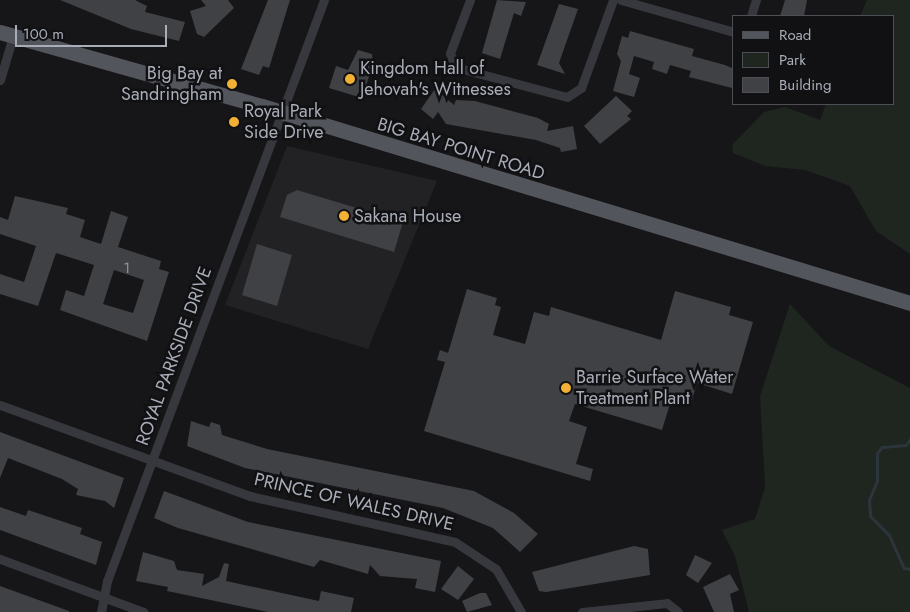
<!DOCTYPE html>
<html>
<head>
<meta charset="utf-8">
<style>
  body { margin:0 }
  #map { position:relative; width:910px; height:612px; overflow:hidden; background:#161618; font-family:Jost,sans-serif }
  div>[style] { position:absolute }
  .built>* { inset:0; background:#222225 }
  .green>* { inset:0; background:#1e261f }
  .stream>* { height:3px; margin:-1.5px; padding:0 1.5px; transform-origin:1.5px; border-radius:1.5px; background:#2c353c }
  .building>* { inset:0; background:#404145 }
  .street>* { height:9px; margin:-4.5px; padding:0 4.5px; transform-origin:4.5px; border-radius:4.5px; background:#37383d }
  .primary>* { height:15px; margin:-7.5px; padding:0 7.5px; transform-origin:7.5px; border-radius:7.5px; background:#53555c }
  .dots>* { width:14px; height:14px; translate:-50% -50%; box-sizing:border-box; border:2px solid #111113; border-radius:50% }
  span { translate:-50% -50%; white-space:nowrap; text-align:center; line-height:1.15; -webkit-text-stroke:5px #111113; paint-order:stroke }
  .number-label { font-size:15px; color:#8e929b }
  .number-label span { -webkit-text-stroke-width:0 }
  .poi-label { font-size:18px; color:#a8adb8 }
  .left { translate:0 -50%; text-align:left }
  .right { translate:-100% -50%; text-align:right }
  .street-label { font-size:18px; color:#a8adb8 }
  .legend { position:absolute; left:732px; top:15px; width:162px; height:90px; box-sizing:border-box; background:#111113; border:1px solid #4d4f55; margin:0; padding:6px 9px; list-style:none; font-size:15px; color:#a8adb8 }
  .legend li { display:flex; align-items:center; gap:10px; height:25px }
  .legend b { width:25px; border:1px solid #4d4f55 }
  .scale { position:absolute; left:15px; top:25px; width:152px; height:22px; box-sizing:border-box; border:2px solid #a8adb8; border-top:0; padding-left:6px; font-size:15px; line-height:18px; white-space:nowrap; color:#a8adb8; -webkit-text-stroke:4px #111113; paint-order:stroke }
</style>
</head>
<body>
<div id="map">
  <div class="built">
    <div style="clip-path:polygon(287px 146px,437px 181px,368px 349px,225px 305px)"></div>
  </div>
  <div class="green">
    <div style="clip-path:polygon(867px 0,910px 0,910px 254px,876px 231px,850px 186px,805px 170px,765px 166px,733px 153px,732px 145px,764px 112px,785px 107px,820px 120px,826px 104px,894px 104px,894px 16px,860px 16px)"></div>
    <div style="clip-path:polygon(790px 304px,829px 346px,910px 388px,910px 612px,749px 612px,735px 556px,722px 530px,755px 519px,765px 487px,760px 396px)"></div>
  </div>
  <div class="stream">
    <div style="left:910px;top:439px;width:7px;rotate:124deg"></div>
    <div style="left:906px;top:445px;width:24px;rotate:175deg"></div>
    <div style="left:882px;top:447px;width:8px;rotate:130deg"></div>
    <div style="left:877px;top:453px;width:28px;rotate:90deg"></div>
    <div style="left:877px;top:481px;width:21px;rotate:113deg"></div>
    <div style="left:869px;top:500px;width:16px;rotate:86deg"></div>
    <div style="left:870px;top:516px;width:27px;rotate:45deg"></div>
    <div style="left:889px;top:535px;width:36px;rotate:66deg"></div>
    <div style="left:904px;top:568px;width:6px;rotate:9deg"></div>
  </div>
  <div class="building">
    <div style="clip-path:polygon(60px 0,135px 0,147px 6px,145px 12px,185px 22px,179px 41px,131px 29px)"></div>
    <div style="clip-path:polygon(201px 0,228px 0,234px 8px,204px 37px,197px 34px,190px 11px,206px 6px)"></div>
    <div style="clip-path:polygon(268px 0,290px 0,269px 68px,263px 66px,259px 75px,241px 69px)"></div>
    <div style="clip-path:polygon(497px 0,526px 2px,521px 16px,514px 13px,500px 59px,482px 53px)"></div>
    <div style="clip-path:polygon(785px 0,807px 0,804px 16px,780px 16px)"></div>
    <div style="clip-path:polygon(559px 4px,578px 9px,559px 63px,565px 74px,537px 65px)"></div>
    <div style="clip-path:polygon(630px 31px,694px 49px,692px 56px,725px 65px,734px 69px,732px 88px,689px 77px,691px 71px,670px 65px,667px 74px,652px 69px,654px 62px,634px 56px,629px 74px,640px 78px,634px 97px,613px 91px,621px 61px,617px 54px,622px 36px,628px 38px)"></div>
    <div style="clip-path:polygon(358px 50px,372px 54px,373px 64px,362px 98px,329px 88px,336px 66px,348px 70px)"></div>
    <div style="clip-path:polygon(435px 89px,454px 105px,456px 100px,475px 101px,538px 118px,549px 124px,547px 131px,573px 126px,577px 149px,561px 152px,560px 148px,536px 140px,446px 124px,438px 112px,433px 119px,421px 109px)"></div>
    <div style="clip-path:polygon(616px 96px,632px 111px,627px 116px,631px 119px,600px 144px,584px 126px)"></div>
    <div style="clip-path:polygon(297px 190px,403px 222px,394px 252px,280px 217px,287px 195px)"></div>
    <div style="clip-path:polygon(evenodd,15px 196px,68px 208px,66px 214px,85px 220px,80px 237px,101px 244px,111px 211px,128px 217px,118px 247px,161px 261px,159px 269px,169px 272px,147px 341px,60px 310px,66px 290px,84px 296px,94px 265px,56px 253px,38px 306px,0 294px,0 274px,24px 282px,36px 246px,0 234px,0 217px,8px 220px,15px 196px,114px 270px,144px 280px,133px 313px,103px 304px,114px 270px)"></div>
    <div style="clip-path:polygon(257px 244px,292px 255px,277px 306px,242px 295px)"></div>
    <div style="clip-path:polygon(467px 289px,497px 298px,495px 305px,501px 307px,493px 335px,525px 344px,534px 312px,549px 316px,551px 307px,661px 340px,675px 291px,731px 307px,729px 315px,753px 322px,732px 394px,697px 383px,692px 400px,673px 394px,662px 430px,575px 404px,569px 421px,587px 427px,576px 464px,593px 469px,590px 481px,424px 431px,445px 362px,437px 360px,440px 350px,448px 353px)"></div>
    <div style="clip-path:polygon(191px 421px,209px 427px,211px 422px,220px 425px,222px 435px,267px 449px,474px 491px,514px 513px,538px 534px,520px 552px,493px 528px,443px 508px,245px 468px,187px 446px)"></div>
    <div style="clip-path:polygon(0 432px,124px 478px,114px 508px,105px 501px,76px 495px,78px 489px,62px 479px,8px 458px,0 478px)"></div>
    <div style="clip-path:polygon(164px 491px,248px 522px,441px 561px,435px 592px,415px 588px,417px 579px,380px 576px,370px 565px,368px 574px,320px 560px,314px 567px,178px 528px,154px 518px)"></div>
    <div style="clip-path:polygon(0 507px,26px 516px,28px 510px,82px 528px,80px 534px,102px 542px,96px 565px,0 530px)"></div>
    <div style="clip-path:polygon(634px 546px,648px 549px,650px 575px,546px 592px,539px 591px,532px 572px)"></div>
    <div style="clip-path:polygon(143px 552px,174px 561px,177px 570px,204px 574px,202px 586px,219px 577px,224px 563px,229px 564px,226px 581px,319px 601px,321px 591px,354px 598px,351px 612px,268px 612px,167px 591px,168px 587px,136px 581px)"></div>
    <div style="clip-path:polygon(695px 555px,712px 563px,698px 583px,686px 575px)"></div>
    <div style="clip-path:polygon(458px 566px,474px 579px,458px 600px,441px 589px)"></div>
    <div style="clip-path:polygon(730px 574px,739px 590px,730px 594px,734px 612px,714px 612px,703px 587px)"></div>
    <div style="clip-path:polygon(0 586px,69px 611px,69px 612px,0 612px)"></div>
    <div style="clip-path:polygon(480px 593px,486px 593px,492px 605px,467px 612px,462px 601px)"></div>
  </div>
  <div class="street">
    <div style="left:470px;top:0;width:57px;rotate:110.7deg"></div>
    <div style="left:450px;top:53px;width:15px;rotate:70deg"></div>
    <div style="left:455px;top:67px;width:116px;rotate:15deg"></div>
    <div style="left:567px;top:97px;width:17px;rotate:-33deg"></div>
    <div style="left:581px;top:88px;width:94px;rotate:-70deg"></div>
    <div style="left:621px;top:0;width:117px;rotate:15.8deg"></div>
    <div style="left:751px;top:16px;width:17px;rotate:-73deg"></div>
    <div style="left:0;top:80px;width:46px;rotate:-73.5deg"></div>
    <div style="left:0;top:405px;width:266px;rotate:20deg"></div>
    <div style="left:250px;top:496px;width:210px;rotate:12.6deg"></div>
    <div style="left:455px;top:542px;width:49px;rotate:33.4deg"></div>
    <div style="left:496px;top:569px;width:50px;rotate:59.8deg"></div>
    <div style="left:0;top:559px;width:153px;rotate:20.3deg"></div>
    <div style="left:101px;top:612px;width:32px;rotate:-79deg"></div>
    <div style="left:107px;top:581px;width:620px;rotate:-69.52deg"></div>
    <div style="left:582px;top:612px;width:85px;rotate:-6deg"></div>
    <div style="left:667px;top:603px;width:14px;rotate:39deg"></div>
  </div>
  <div class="primary">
    <div style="left:0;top:32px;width:272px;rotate:15.8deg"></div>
    <div style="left:262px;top:106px;width:677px;rotate:16.91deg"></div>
  </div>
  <div class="dots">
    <div style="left:350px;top:79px;background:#f2b134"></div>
    <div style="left:232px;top:84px;background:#f2b134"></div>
    <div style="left:234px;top:122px;background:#f2b134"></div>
    <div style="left:344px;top:216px;background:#f2b134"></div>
    <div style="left:566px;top:388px;background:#f2b134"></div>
  </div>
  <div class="number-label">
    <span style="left:127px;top:269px">1</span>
  </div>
  <div class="poi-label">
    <span class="left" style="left:360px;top:79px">Kingdom Hall of<br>Jehovah's Witnesses</span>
    <span class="right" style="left:222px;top:84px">Big Bay at<br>Sandringham</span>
    <span class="left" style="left:244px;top:122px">Royal Park<br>Side Drive</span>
    <span class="left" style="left:354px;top:216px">Sakana House</span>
    <span class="left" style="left:576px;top:388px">Barrie Surface Water<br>Treatment Plant</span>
  </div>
  <div class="street-label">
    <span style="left:461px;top:149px;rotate:17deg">BIG BAY POINT ROAD</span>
    <span style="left:174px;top:356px;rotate:-70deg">ROYAL PARKSIDE DRIVE</span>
    <span style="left:354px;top:502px;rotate:13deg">PRINCE OF WALES DRIVE</span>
  </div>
  <ul class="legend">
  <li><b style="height:6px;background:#53555c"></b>Road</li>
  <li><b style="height:14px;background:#1e261f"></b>Park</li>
  <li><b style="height:14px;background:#404145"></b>Building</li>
  </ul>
  <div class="scale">100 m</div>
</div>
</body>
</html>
